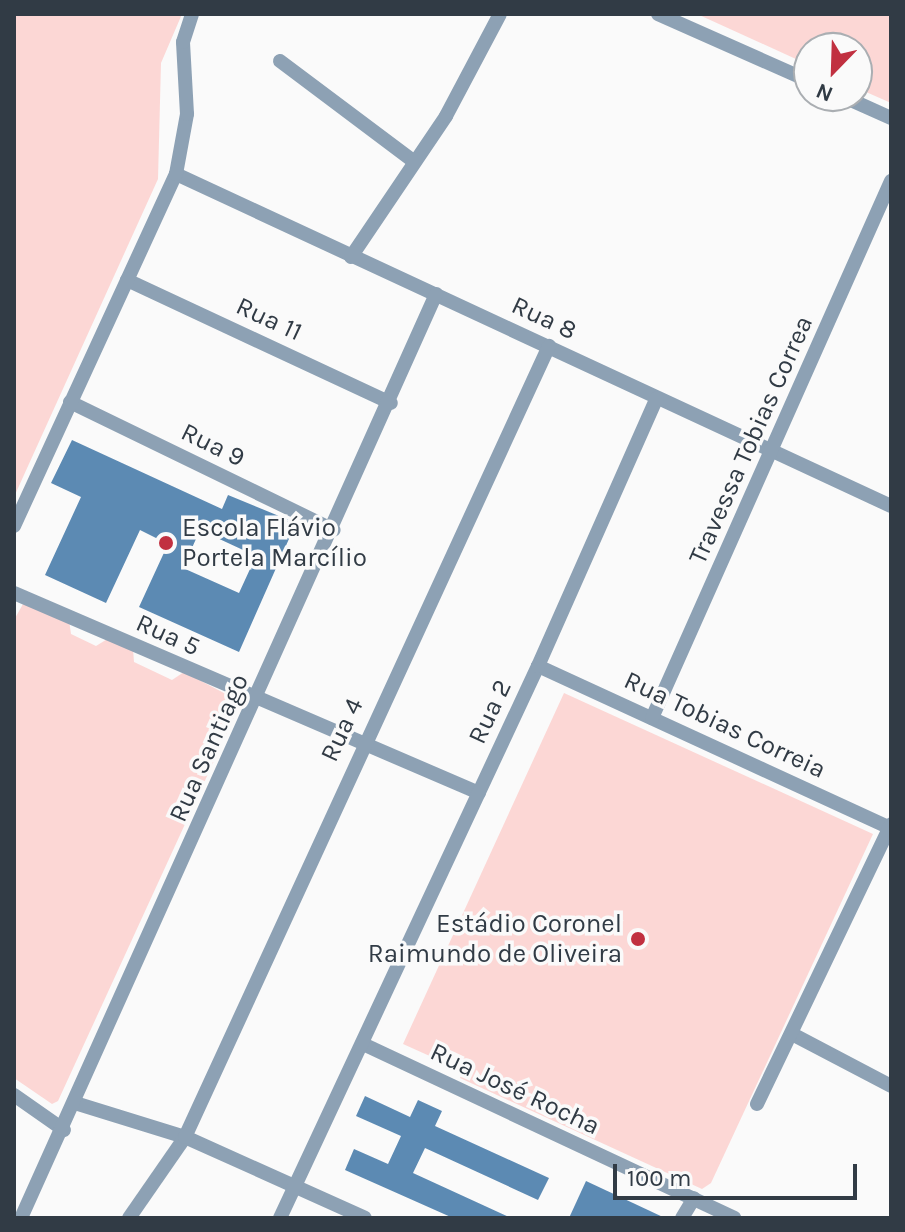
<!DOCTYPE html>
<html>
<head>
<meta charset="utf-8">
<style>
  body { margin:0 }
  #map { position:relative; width:905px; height:1232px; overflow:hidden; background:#fafafa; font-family:Karla,sans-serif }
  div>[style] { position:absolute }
  .green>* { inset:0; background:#fcd7d5 }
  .building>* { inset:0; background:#5c8ab3 }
  .minor>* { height:14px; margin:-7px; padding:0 7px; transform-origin:7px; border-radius:7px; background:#8da1b4 }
  .dots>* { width:22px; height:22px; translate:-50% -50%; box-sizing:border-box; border:4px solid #fafafa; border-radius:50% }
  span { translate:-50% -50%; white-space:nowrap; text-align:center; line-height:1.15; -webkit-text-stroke:7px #fafafa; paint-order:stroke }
  .street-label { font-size:26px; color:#313b45 }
  .poi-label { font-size:26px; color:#313b45 }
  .left { translate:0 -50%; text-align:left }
  .right { translate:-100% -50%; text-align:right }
  .frame { position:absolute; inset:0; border:16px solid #313b45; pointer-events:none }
  .north { position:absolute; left:793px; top:32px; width:80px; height:80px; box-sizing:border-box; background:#fafafa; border:2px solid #aaaeb2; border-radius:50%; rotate:203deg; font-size:22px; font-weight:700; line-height:32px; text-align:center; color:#313b45 }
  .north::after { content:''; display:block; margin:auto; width:28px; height:36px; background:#c13040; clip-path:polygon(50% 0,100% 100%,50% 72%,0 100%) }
  .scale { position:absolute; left:613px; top:1164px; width:244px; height:36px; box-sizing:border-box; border:4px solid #313b45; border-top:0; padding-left:10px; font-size:24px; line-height:28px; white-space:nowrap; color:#313b45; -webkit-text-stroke:6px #fafafa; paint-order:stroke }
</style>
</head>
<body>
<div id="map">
  <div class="green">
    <div style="clip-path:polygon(14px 14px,182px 14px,161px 63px,158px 179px,14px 497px)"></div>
    <div style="clip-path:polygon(697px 14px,891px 14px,891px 103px,857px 88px,857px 48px,809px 48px,809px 65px)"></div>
    <div style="clip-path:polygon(23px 604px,69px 620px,71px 634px,96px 646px,109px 638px,133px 649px,134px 662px,172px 680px,184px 672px,241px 702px,58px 1101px,52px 1104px,14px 1078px,14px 620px)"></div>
    <div style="clip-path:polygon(564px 693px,873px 834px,711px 1183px,702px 1189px,460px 1078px,463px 1071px,403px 1044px)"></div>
  </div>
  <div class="building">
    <div style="clip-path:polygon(evenodd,72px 440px,222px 509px,228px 495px,296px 523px,239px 652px,139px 607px,168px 544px,140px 530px,106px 603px,45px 575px,81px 497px,51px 483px,72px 440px,200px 530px,256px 556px,239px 593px,183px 568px,200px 530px)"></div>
    <div style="clip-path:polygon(365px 1096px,410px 1117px,418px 1100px,442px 1111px,435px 1126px,549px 1178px,538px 1200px,425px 1148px,413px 1173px,511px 1218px,453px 1218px,345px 1170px,354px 1149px,388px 1164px,401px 1136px,356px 1116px)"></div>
    <div style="clip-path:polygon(586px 1181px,665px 1218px,569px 1218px)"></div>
  </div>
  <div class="minor">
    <div style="left:658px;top:14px;width:165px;rotate:23.9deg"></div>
    <div style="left:280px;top:61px;width:166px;rotate:36.9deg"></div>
    <div style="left:842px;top:96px;width:54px;rotate:24.2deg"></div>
    <div style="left:176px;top:174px;width:788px;rotate:24.91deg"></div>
    <div style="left:351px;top:257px;width:170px;rotate:-56deg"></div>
    <div style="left:446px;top:116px;width:115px;rotate:-62.1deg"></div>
    <div style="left:127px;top:280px;width:291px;rotate:25deg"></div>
    <div style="left:70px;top:402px;width:293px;rotate:25.9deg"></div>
    <div style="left:14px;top:526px;width:387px;rotate:-65.3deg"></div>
    <div style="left:176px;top:174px;width:61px;rotate:-79.6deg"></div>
    <div style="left:187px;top:114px;width:72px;rotate:-93.2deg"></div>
    <div style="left:183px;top:42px;width:29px;rotate:-72deg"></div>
    <div style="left:14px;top:593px;width:506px;rotate:23.27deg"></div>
    <div style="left:538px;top:666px;width:388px;rotate:24.7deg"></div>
    <div style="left:652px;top:718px;width:588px;rotate:-66.01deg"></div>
    <div style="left:794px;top:1035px;width:110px;rotate:27.7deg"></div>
    <div style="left:363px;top:1044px;width:410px;rotate:25.1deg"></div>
    <div style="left:14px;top:1095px;width:61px;rotate:35deg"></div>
    <div style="left:75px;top:1103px;width:115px;rotate:17.2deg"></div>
    <div style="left:185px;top:1137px;width:197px;rotate:24.2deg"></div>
    <div style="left:757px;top:1104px;width:310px;rotate:-64.4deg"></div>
    <div style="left:21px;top:1218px;width:1013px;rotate:-65.81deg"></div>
    <div style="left:129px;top:1218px;width:98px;rotate:-55.3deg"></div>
    <div style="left:185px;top:1137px;width:871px;rotate:-65.29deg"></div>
    <div style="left:280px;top:1218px;width:609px;rotate:-64.95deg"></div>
    <div style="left:538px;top:666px;width:293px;rotate:-66.1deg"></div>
    <div style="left:682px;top:1218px;width:23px;rotate:-59deg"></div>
  </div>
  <div class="dots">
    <div style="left:166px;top:543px;background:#c13040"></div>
    <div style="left:638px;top:939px;background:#c13040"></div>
  </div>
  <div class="street-label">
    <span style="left:544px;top:318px;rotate:25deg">Rua 8</span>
    <span style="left:269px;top:319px;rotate:25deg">Rua 11</span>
    <span style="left:751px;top:440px;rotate:-66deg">Travessa Tobias Correa</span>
    <span style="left:213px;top:445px;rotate:26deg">Rua 9</span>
    <span style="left:168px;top:635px;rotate:24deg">Rua 5</span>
    <span style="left:490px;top:712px;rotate:-65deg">Rua 2</span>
    <span style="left:725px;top:725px;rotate:25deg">Rua Tobias Correia</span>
    <span style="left:342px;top:730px;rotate:-65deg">Rua 4</span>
    <span style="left:209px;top:748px;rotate:-66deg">Rua Santiago</span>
    <span style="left:515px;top:1089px;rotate:25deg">Rua José Rocha</span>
  </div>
  <div class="poi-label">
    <span class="left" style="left:182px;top:543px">Escola Flávio<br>Portela Marcílio</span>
    <span class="right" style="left:622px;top:939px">Estádio Coronel<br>Raimundo de Oliveira</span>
  </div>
  <div class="frame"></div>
  <div class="north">N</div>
  <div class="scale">100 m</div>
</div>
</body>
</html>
